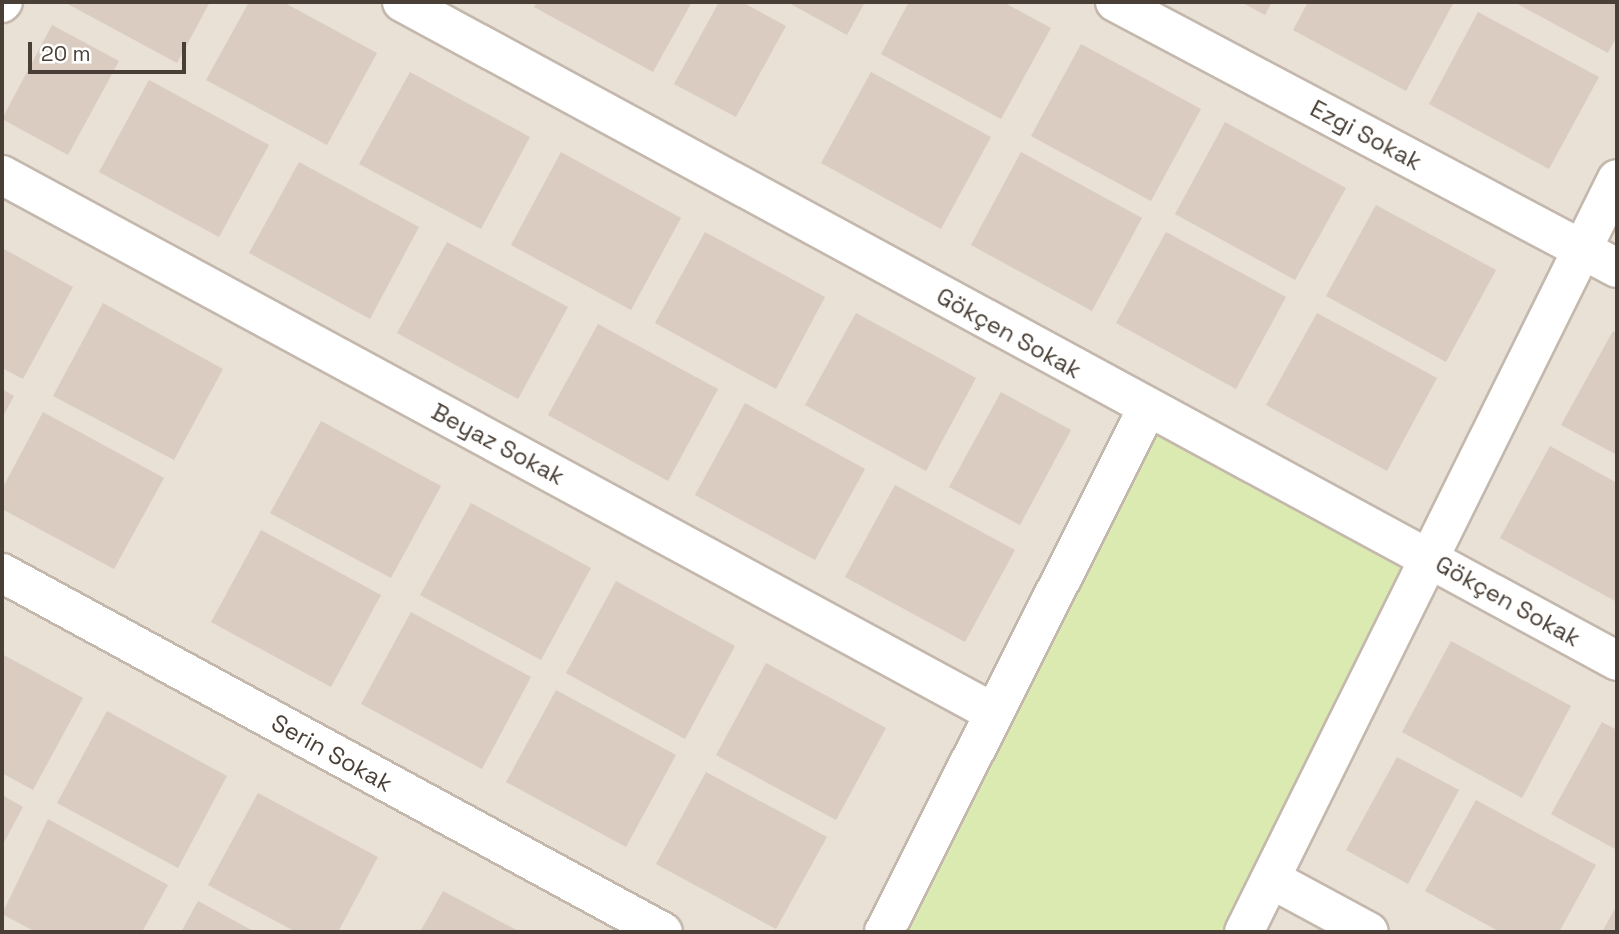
<!DOCTYPE html>
<html>
<head>
<meta charset="utf-8">
<style>
  body { margin:0 }
  #map { position:relative; width:1619px; height:934px; overflow:hidden; background:#f5efe8; font-family:"Space Grotesk",sans-serif }
  div>[style] { position:absolute }
  .residential>* { inset:0; background:#e9e0d6 }
  .green>* { inset:0; background:#daeab0 }
  .building>* { inset:0; background:#daccc0 }
  .roads { filter:drop-shadow(2px 0 #c4b8ad) drop-shadow(-2px 0 #c4b8ad) drop-shadow(0 2px #c4b8ad) drop-shadow(0 -2px #c4b8ad) }
  .minor>* { height:38px; margin:-19px; padding:0 19px; transform-origin:19px; border-radius:19px; background:#fff }
  span { translate:-50% -50%; white-space:nowrap; text-align:center; line-height:1.15; -webkit-text-stroke:7px #fff; paint-order:stroke }
  .street-label { font-size:24px; color:#493f36 }
  .frame { position:absolute; inset:0; border:4px solid #493f36; pointer-events:none }
  .scale { position:absolute; left:28px; top:42px; width:158px; height:32px; box-sizing:border-box; border:4px solid #493f36; border-top:0; padding-left:9px; font-size:21px; line-height:24px; white-space:nowrap; color:#493f36; -webkit-text-stroke:5px #fff; paint-order:stroke }
</style>
</head>
<body>
<div id="map">
  <div class="residential">
    <div style="clip-path:polygon(2px 2px,1617px 2px,1617px 932px,2px 932px)"></div>
  </div>
  <div class="green">
    <div style="clip-path:polygon(1147px 409px,1433px 558px,1244px 932px,884px 932px)"></div>
  </div>
  <div class="building">
    <div style="clip-path:polygon(64px 2px,210px 2px,177px 63px)"></div>
    <div style="clip-path:polygon(249px 2px,283px 2px,377px 53px,327px 145px,206px 80px)"></div>
    <div style="clip-path:polygon(537px 2px,692px 2px,653px 72px,534px 7px)"></div>
    <div style="clip-path:polygon(719px 2px,742px 2px,786px 26px,736px 117px,674px 84px)"></div>
    <div style="clip-path:polygon(787px 2px,865px 2px,847px 35px)"></div>
    <div style="clip-path:polygon(909px 2px,1003px 2px,1051px 28px,1001px 119px,881px 54px)"></div>
    <div style="clip-path:polygon(1241px 2px,1272px 2px,1265px 15px)"></div>
    <div style="clip-path:polygon(1308px 2px,1454px 2px,1406px 91px,1293px 30px)"></div>
    <div style="clip-path:polygon(1514px 2px,1617px 2px,1617px 36px,1608px 53px)"></div>
    <div style="clip-path:polygon(1478px 12px,1599px 77px,1549px 169px,1429px 104px)"></div>
    <div style="clip-path:polygon(52px 25px,119px 61px,68px 155px,2px 119px)"></div>
    <div style="clip-path:polygon(1081px 44px,1201px 109px,1151px 201px,1031px 136px)"></div>
    <div style="clip-path:polygon(410px 72px,530px 137px,481px 229px,359px 164px)"></div>
    <div style="clip-path:polygon(871px 72px,991px 137px,941px 229px,821px 163px)"></div>
    <div style="clip-path:polygon(149px 80px,269px 145px,219px 237px,99px 172px)"></div>
    <div style="clip-path:polygon(1225px 122px,1346px 188px,1295px 280px,1175px 214px)"></div>
    <div style="clip-path:polygon(561px 152px,681px 218px,631px 310px,511px 245px)"></div>
    <div style="clip-path:polygon(1021px 152px,1142px 218px,1092px 311px,971px 245px)"></div>
    <div style="clip-path:polygon(299px 162px,419px 227px,370px 319px,249px 253px)"></div>
    <div style="clip-path:polygon(1376px 205px,1496px 270px,1446px 362px,1326px 296px)"></div>
    <div style="clip-path:polygon(705px 232px,825px 297px,776px 389px,655px 323px)"></div>
    <div style="clip-path:polygon(1166px 232px,1286px 297px,1236px 389px,1116px 323px)"></div>
    <div style="clip-path:polygon(447px 242px,568px 307px,518px 399px,397px 333px)"></div>
    <div style="clip-path:polygon(2px 248px,73px 287px,23px 379px,2px 368px)"></div>
    <div style="clip-path:polygon(103px 303px,223px 369px,174px 460px,53px 396px)"></div>
    <div style="clip-path:polygon(856px 313px,976px 378px,926px 471px,805px 405px)"></div>
    <div style="clip-path:polygon(1317px 313px,1437px 378px,1387px 471px,1266px 405px)"></div>
    <div style="clip-path:polygon(598px 324px,718px 389px,668px 481px,548px 415px)"></div>
    <div style="clip-path:polygon(1613px 331px,1617px 334px,1617px 455px,1561px 425px)"></div>
    <div style="clip-path:polygon(2px 389px,14px 396px,2px 418px)"></div>
    <div style="clip-path:polygon(1001px 392px,1071px 430px,1020px 525px,949px 487px)"></div>
    <div style="clip-path:polygon(745px 403px,865px 469px,815px 560px,695px 495px)"></div>
    <div style="clip-path:polygon(43px 412px,164px 478px,114px 569px,2px 509px,2px 489px)"></div>
    <div style="clip-path:polygon(321px 421px,441px 486px,391px 578px,270px 513px)"></div>
    <div style="clip-path:polygon(1550px 446px,1617px 483px,1617px 602px,1500px 538px)"></div>
    <div style="clip-path:polygon(895px 485px,1015px 550px,965px 642px,845px 577px)"></div>
    <div style="clip-path:polygon(471px 503px,591px 568px,541px 660px,420px 595px)"></div>
    <div style="clip-path:polygon(261px 530px,381px 595px,331px 687px,211px 622px)"></div>
    <div style="clip-path:polygon(616px 581px,735px 646px,685px 739px,566px 673px)"></div>
    <div style="clip-path:polygon(411px 612px,531px 677px,482px 769px,361px 704px)"></div>
    <div style="clip-path:polygon(1451px 641px,1571px 706px,1522px 798px,1402px 732px)"></div>
    <div style="clip-path:polygon(2px 654px,83px 698px,33px 790px,2px 773px)"></div>
    <div style="clip-path:polygon(766px 663px,886px 728px,836px 820px,716px 755px)"></div>
    <div style="clip-path:polygon(556px 690px,676px 755px,626px 847px,506px 782px)"></div>
    <div style="clip-path:polygon(107px 711px,227px 776px,178px 868px,57px 803px)"></div>
    <div style="clip-path:polygon(1602px 722px,1617px 730px,1617px 850px,1551px 814px)"></div>
    <div style="clip-path:polygon(1397px 757px,1459px 790px,1408px 884px,1346px 850px)"></div>
    <div style="clip-path:polygon(706px 772px,827px 837px,776px 929px,656px 864px)"></div>
    <div style="clip-path:polygon(258px 793px,378px 857px,338px 932px,296px 932px,208px 885px)"></div>
    <div style="clip-path:polygon(2px 795px,23px 807px,2px 846px)"></div>
    <div style="clip-path:polygon(1476px 800px,1596px 865px,1559px 932px,1500px 932px,1425px 891px)"></div>
    <div style="clip-path:polygon(48px 819px,168px 885px,142px 932px,36px 932px,2px 914px)"></div>
    <div style="clip-path:polygon(443px 891px,520px 932px,420px 932px)"></div>
    <div style="clip-path:polygon(198px 901px,255px 932px,181px 932px)"></div>
    <div style="clip-path:polygon(1617px 905px,1617px 932px,1602px 932px)"></div>
  </div>
  <div class="roads">
    <div class="minor">
      <div style="left:402px;top:2px;width:1382px;rotate:28.47deg"></div>
      <div style="left:1115px;top:2px;width:568px;rotate:27.92deg"></div>
      <div style="left:2px;top:3px;width:1px;rotate:-45deg"></div>
      <div style="left:2px;top:175px;width:1128px;rotate:28.47deg"></div>
      <div style="left:2px;top:573px;width:752px;rotate:28.51deg"></div>
      <div style="left:1271px;top:879px;width:111px;rotate:28.4deg"></div>
      <div style="left:884px;top:932px;width:585px;rotate:-63.3deg"></div>
      <div style="left:1244px;top:932px;width:840px;rotate:-63.65deg"></div>
    </div>
  </div>
  <div class="street-label">
    <span style="left:1366px;top:135px;rotate:28deg">Ezgi Sokak</span>
    <span style="left:1009px;top:333px;rotate:29deg">Gökçen Sokak</span>
    <span style="left:498px;top:444px;rotate:28deg">Beyaz Sokak</span>
    <span style="left:1508px;top:601px;rotate:29deg">Gökçen Sokak</span>
    <span style="left:332px;top:753px;rotate:29deg">Serin Sokak</span>
  </div>
  <div class="frame"></div>
  <div class="scale">20 m</div>
</div>
</body>
</html>
